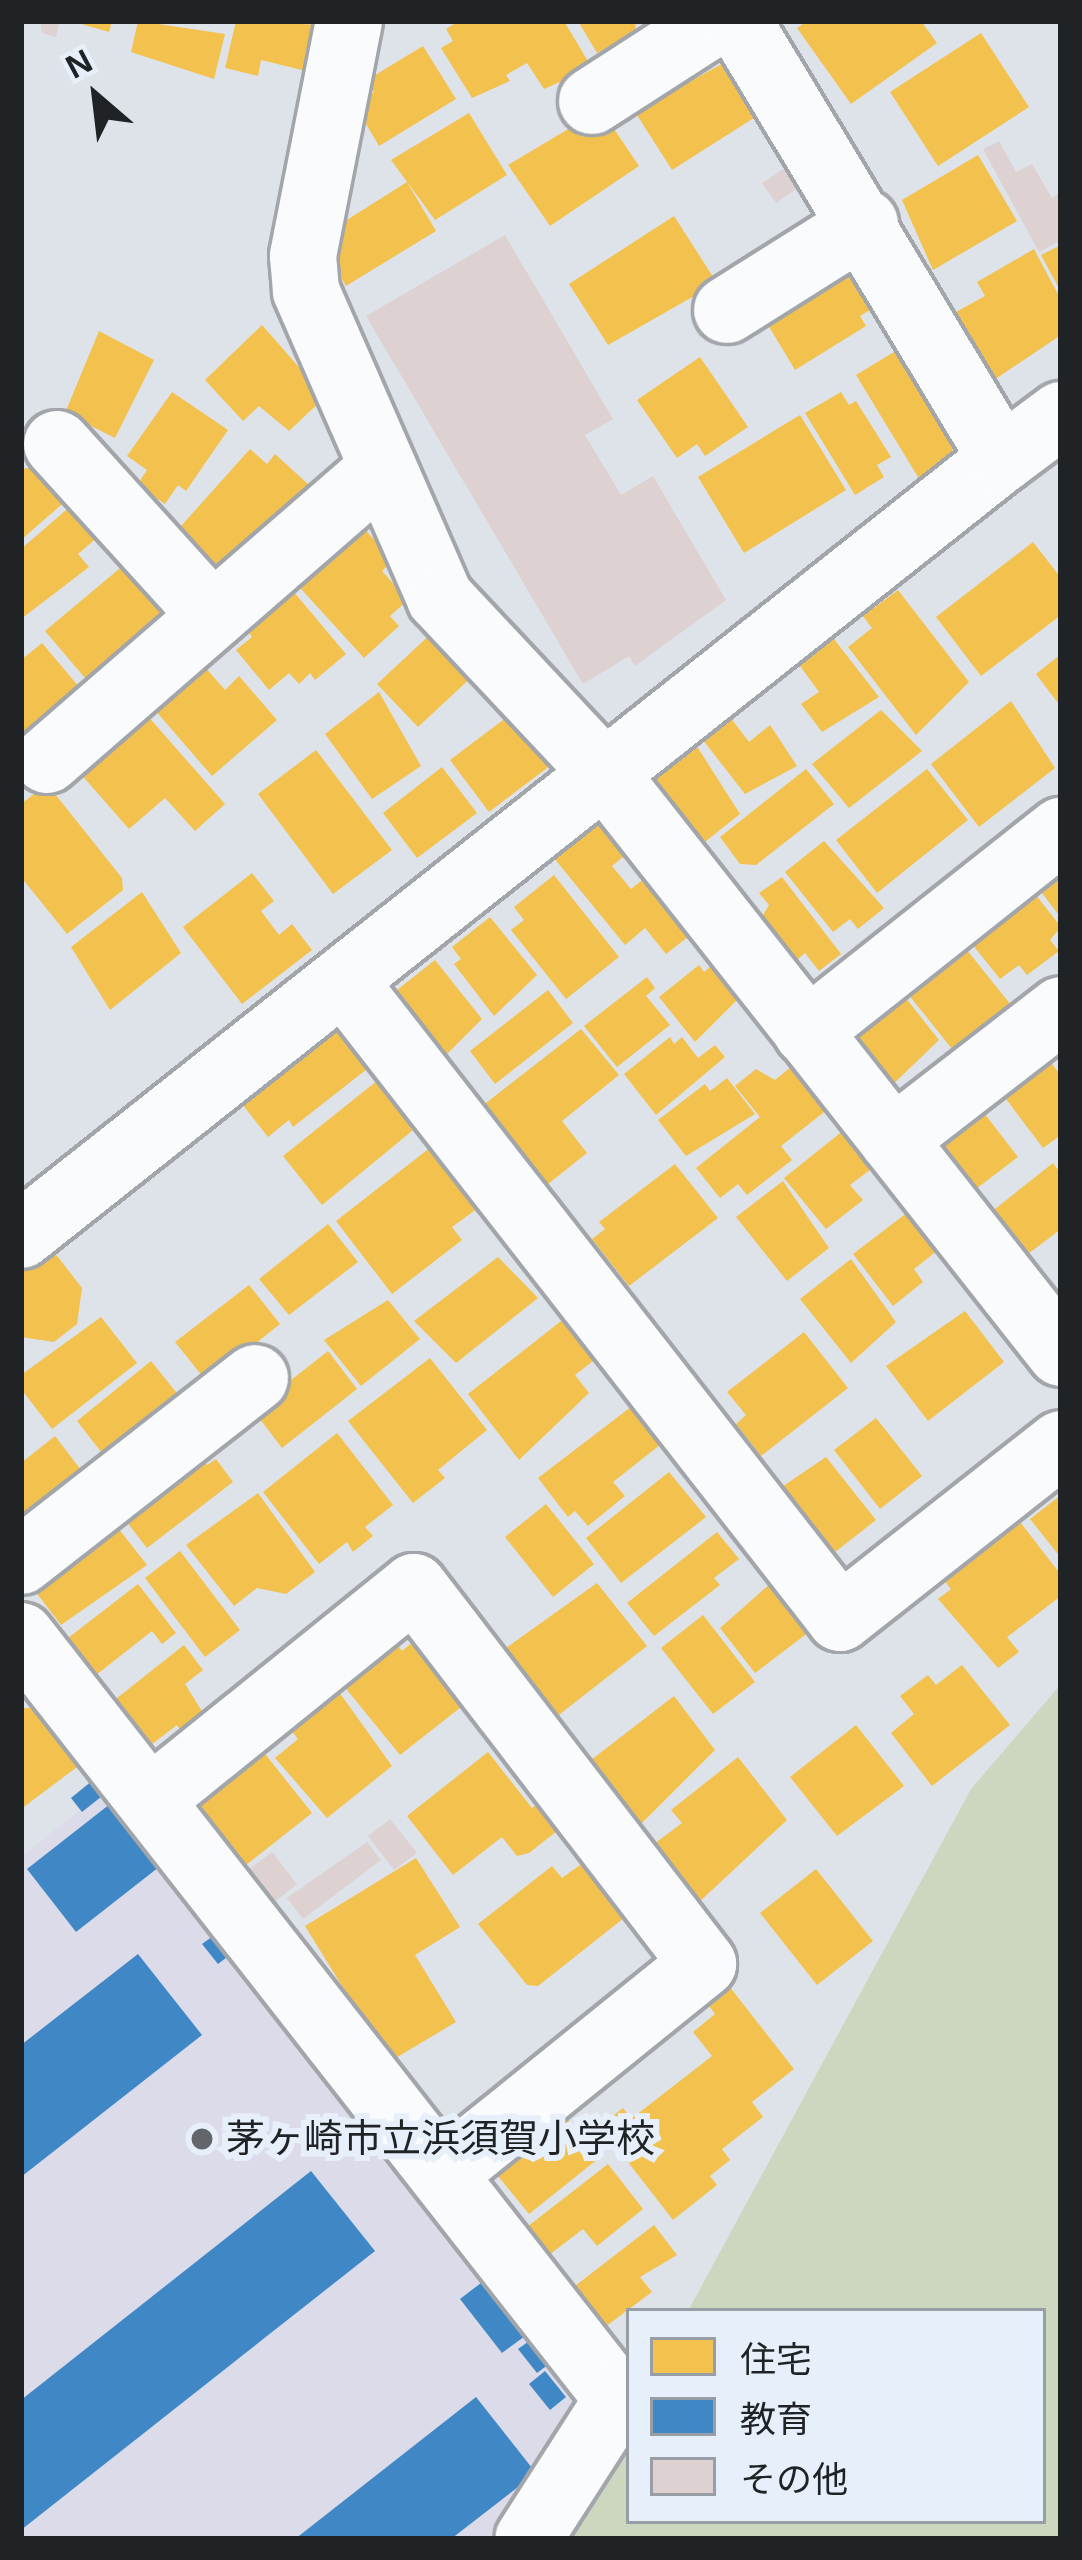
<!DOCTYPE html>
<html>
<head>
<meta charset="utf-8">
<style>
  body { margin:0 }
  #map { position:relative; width:1082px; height:2560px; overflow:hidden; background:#dee3e9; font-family:Helvetica,"Noto Sans JP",sans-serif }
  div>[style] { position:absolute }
  .education>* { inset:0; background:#dbdbea }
  .green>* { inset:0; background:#cdd7c0 }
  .homes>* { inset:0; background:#f2c14e }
  .schools>* { inset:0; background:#3f88c5 }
  .building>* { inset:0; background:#ddd1d1 }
  .roads { filter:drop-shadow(3px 0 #a2a5a9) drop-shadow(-3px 0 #a2a5a9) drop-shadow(0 3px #a2a5a9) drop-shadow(0 -3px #a2a5a9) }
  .minor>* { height:66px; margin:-33px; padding:0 33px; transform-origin:33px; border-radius:33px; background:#fafbfc }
  .dots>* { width:33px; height:33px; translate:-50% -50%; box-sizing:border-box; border:6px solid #e7f0fa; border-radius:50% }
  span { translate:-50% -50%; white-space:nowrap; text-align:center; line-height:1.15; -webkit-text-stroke:12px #e7f0fa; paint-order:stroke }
  .poi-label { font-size:39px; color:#1f2326 }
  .left { translate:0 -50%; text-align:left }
  .frame { position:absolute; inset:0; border:24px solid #1f2326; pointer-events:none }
  .legend { position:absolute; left:626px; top:2308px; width:420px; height:216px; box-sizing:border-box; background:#e7f0fa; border:3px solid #979ea5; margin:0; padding:15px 21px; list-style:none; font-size:36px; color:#1f2326 }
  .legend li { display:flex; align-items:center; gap:24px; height:60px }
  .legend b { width:60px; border:3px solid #979ea5 }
  .north { position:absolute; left:36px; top:36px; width:120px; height:120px; -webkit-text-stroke:9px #e7f0fa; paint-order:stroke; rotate:332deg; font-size:33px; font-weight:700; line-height:48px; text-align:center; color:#1f2326 }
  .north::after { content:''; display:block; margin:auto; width:42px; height:54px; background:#1f2326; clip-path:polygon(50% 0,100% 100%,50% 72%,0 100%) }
</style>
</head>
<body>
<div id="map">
  <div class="education">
    <div style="clip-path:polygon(113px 1784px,597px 2420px,509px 2539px,21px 2539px,21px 1857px)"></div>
  </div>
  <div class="green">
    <div style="clip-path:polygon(1061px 1684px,1061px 2539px,547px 2539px,629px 2406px,629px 2521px,1043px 2521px,1043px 2311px,688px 2311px,971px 1789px)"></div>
  </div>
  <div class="homes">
    <div style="clip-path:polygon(71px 21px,112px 21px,109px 32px)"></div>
    <div style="clip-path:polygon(138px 21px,225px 34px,214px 79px,131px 52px)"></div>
    <div style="clip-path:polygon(236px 21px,321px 25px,310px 72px,261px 60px,258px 76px,225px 68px)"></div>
    <div style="clip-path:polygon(459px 21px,564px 21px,592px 68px,544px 89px,527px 63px,506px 75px,510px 81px,472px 98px,441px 48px,453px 41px,446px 29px)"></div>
    <div style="clip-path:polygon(578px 21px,636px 21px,635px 32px,597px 53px)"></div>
    <div style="clip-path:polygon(807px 21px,921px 21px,937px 43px,851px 104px,797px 28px)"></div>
    <div style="clip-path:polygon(981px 33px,1029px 107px,938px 166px,890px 92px)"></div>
    <div style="clip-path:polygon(423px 46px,456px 99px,379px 146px,355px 105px,374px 92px,367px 80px)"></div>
    <div style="clip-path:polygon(729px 60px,757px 116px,672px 170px,635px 112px)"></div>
    <div style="clip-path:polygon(469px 113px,507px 175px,435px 220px,391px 160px)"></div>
    <div style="clip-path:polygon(608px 120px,639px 166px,550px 226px,508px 165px,575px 125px,583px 137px)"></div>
    <div style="clip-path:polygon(978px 155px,1017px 221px,933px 270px,902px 200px)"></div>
    <div style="clip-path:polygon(407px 182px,436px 231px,346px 286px,330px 259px,331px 230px)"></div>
    <div style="clip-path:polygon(674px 216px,717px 283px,608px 345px,569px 284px)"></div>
    <div style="clip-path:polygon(1061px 245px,1061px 292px,1041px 255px)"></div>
    <div style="clip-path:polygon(1034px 249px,1061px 300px,1061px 335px,991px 382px,954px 313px,985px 296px,977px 282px)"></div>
    <div style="clip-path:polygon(855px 260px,866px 279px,870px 310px,860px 316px,866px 326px,795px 370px,762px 315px)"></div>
    <div style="clip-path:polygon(262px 325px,325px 397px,289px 431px,259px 406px,243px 421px,205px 380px)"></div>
    <div style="clip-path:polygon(99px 331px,154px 360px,115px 438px,65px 413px)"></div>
    <div style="clip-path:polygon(904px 346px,957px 432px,949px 464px,921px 482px,856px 375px)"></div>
    <div style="clip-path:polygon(700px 357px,748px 427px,705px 456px,697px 444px,677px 458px,637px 400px)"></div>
    <div style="clip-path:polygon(172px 392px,228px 430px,186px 491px,178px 485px,165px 504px,137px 485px,147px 470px,127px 456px)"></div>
    <div style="clip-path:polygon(841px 392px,849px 405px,856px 401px,891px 457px,877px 465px,884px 477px,855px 495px,805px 413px)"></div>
    <div style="clip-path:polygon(800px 415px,846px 490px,744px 553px,698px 477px)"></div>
    <div style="clip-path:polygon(250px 449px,267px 464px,275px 454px,309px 485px,224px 580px,173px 535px)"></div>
    <div style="clip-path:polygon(53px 465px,77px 491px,21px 540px,21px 469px)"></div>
    <div style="clip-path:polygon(80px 498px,106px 530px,78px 554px,89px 567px,21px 619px,21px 549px)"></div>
    <div style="clip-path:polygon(357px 521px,393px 560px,382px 571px,408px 600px,390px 616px,399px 626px,364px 658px,292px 579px)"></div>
    <div style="clip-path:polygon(1033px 542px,1061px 578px,1061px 615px,981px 676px,936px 617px)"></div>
    <div style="clip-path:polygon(125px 564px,176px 613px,91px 685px,45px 631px)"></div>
    <div style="clip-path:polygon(898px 590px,969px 682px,916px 735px,848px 647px,872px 628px,863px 616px)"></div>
    <div style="clip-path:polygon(293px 591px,346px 654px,315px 680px,310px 673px,299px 684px,289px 673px,269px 690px,236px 650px,252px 637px,247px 630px)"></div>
    <div style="clip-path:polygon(435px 630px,476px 673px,418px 727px,377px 684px)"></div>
    <div style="clip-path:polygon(834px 639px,879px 697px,822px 732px,801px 704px,819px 692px,800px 666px)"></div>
    <div style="clip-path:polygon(42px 643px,80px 688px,21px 737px,21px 660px)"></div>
    <div style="clip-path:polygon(1061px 654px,1061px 707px,1036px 674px)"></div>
    <div style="clip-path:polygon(197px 658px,225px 690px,239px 676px,277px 720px,212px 776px,148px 702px)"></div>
    <div style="clip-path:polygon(379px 692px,421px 766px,372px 799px,325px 734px)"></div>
    <div style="clip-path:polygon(1011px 701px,1055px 768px,979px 827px,931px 764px)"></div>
    <div style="clip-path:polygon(881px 710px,922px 751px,849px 808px,812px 764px)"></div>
    <div style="clip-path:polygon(727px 713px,749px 742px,770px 725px,797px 766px,745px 794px,699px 735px)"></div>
    <div style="clip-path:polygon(146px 714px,225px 804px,195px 831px,165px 798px,129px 829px,79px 772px)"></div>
    <div style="clip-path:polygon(511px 714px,551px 765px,489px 812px,450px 760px)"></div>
    <div style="clip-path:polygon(691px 737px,740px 814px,701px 845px,643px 774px)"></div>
    <div style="clip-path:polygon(316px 750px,392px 850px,333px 894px,258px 794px)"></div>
    <div style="clip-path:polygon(442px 767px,477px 813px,417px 858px,383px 813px)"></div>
    <div style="clip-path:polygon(806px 769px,834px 804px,756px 865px,740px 864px,720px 837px)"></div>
    <div style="clip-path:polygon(927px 769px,968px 820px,877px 893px,836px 840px)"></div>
    <div style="clip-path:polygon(47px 784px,122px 878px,123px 890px,67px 934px,21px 877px,21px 804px)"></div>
    <div style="clip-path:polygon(604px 809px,634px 848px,612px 866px,631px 889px,654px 871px,702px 926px,666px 954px,645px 928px,625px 945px,549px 852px)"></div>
    <div style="clip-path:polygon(824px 841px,884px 908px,858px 929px,850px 919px,833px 932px,785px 872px)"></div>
    <div style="clip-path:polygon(1061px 871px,1061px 918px,1039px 889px)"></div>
    <div style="clip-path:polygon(252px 873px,274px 901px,261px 911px,279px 935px,292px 924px,312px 950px,242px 1004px,183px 927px)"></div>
    <div style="clip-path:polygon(554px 875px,619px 957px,566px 999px,511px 930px,524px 920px,514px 907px)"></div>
    <div style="clip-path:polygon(782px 877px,841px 954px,819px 971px,805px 953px,791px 965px,760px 920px,769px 905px,759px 893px)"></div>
    <div style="clip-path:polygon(1028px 885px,1061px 927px,1050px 940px,1059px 951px,1027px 975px,1019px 965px,1000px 979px,964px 934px)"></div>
    <div style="clip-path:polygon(142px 892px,181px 953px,110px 1010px,71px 947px)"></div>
    <div style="clip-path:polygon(490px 917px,537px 975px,494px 1016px,454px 964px,461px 959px,452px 947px)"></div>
    <div style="clip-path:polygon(966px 949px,1011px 1005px,953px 1050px,908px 994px)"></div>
    <div style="clip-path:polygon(435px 960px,482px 1019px,440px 1061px,399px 1009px,408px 1003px,397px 990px)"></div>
    <div style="clip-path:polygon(716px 962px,742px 995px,695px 1042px,659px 997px,699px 965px,704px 972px)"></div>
    <div style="clip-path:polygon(647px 977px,655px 988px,646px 996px,670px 1025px,617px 1067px,584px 1026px)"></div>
    <div style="clip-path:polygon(548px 990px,573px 1023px,495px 1084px,470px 1051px)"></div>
    <div style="clip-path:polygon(901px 992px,939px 1040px,886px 1091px,844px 1037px)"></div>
    <div style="clip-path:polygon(338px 1014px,376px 1062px,293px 1127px,289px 1120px,268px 1137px,235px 1095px)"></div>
    <div style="clip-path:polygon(581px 1029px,619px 1075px,562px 1121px,587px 1153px,543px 1188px,477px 1110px)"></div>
    <div style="clip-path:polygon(670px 1037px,674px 1044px,682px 1037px,698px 1058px,715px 1045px,725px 1057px,656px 1115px,624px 1074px)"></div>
    <div style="clip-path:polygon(1043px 1052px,1061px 1076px,1061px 1135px,1043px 1148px,997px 1087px)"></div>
    <div style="clip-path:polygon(798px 1061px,833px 1105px,781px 1146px,792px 1160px,747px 1195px,738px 1184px,720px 1198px,696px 1168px,760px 1117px,735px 1086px,756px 1069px,775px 1080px)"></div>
    <div style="clip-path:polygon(727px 1078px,755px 1114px,686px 1156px,658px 1120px,705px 1084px,710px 1091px)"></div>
    <div style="clip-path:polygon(378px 1080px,395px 1101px,404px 1094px,424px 1121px,322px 1205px,283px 1156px)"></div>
    <div style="clip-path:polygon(977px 1104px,1018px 1157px,968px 1195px,927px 1143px)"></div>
    <div style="clip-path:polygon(854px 1122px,883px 1160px,850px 1185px,863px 1200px,826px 1229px,784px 1178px)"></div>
    <div style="clip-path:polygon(431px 1147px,482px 1205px,452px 1227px,462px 1240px,392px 1294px,336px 1221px)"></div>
    <div style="clip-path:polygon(1053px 1163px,1061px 1174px,1061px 1229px,1024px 1257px,990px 1213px)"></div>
    <div style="clip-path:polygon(675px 1164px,718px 1218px,629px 1286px,592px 1239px,605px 1229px,599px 1222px)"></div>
    <div style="clip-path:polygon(783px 1181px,829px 1248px,787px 1281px,736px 1217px)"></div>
    <div style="clip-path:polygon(912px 1209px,942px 1247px,914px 1269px,923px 1282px,893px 1306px,853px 1254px)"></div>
    <div style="clip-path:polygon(328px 1224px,358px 1262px,289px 1315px,259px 1279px)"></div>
    <div style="clip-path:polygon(47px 1243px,82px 1288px,77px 1324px,54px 1342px,21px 1337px,21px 1264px)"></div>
    <div style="clip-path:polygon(498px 1257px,538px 1298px,456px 1363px,414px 1321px)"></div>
    <div style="clip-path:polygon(851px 1259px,896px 1322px,851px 1363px,800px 1299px)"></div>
    <div style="clip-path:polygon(249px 1285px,280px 1324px,207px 1382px,175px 1342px)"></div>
    <div style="clip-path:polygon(388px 1300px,420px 1339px,361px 1386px,324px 1340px)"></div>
    <div style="clip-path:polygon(965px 1311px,1004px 1362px,928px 1421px,886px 1366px)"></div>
    <div style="clip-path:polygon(570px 1314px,602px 1354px,575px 1375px,589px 1393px,519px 1460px,468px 1394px)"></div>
    <div style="clip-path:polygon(101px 1317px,137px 1363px,52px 1429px,21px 1389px,21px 1375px)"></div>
    <div style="clip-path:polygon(804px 1332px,848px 1388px,761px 1456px,736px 1424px,746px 1415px,727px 1392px)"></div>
    <div style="clip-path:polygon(328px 1351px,357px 1389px,282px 1448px,253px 1410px)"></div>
    <div style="clip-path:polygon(430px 1358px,487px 1430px,438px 1470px,445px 1478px,413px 1503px,348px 1421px)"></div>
    <div style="clip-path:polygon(151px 1361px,180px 1397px,105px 1457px,77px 1421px)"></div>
    <div style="clip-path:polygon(640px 1400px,670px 1437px,613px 1482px,625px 1496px,588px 1526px,575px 1511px,568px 1517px,538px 1478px)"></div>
    <div style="clip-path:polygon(876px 1418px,922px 1476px,880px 1509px,834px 1450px)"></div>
    <div style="clip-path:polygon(337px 1433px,393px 1505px,365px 1527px,373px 1536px,353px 1552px,347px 1542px,319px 1564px,263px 1492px)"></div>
    <div style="clip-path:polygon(55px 1436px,84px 1474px,21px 1524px,21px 1463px)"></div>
    <div style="clip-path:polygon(826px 1457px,876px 1520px,830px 1556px,773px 1493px)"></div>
    <div style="clip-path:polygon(201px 1459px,207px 1465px,216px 1459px,233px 1482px,147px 1548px,119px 1512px)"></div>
    <div style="clip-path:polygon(669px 1472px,706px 1517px,621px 1583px,586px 1538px)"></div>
    <div style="clip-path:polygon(258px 1493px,315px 1572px,286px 1594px,257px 1588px,234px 1606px,186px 1545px)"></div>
    <div style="clip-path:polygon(1061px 1495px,1061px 1558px,1030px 1519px)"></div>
    <div style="clip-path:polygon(546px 1504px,594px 1564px,553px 1597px,505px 1537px)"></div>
    <div style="clip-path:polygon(1007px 1505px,1061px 1575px,1061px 1596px,1007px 1637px,1019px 1652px,998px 1668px,938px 1599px,951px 1589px,931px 1564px)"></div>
    <div style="clip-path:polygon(111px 1519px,147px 1565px,61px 1625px,32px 1587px)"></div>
    <div style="clip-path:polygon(717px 1532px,739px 1559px,714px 1578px,720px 1585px,654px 1636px,627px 1603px)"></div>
    <div style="clip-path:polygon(180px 1551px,240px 1630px,205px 1657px,145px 1578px)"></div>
    <div style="clip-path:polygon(597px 1583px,647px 1646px,555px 1718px,492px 1658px)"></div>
    <div style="clip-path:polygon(771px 1583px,818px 1625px,755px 1673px,720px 1628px)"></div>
    <div style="clip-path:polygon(138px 1584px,176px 1633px,162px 1644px,152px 1631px,96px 1675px,68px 1638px)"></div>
    <div style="clip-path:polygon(703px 1615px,755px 1682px,713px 1714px,661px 1648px)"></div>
    <div style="clip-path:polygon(419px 1637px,470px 1700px,400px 1755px,343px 1685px,396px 1643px,402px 1651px)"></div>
    <div style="clip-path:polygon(184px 1645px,203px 1670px,185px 1684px,205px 1716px,183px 1734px,177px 1725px,143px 1751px,107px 1706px)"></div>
    <div style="clip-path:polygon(962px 1665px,1010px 1725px,932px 1786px,891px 1733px,914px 1714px,900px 1696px,928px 1675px,936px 1685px)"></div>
    <div style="clip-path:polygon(329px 1678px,392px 1766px,327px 1818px,275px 1758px,298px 1739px,280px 1716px)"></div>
    <div style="clip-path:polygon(674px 1696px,715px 1750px,641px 1824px,591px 1760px)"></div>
    <div style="clip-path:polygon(21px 1708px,33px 1708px,77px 1767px,21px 1809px)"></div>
    <div style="clip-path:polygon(856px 1725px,904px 1786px,837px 1836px,790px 1777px)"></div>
    <div style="clip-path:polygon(258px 1745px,312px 1813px,236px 1873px,190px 1814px,207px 1801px,199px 1791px)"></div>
    <div style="clip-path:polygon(488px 1752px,532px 1808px,545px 1798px,566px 1824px,529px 1853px,517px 1856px,502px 1837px,453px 1875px,407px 1816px)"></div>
    <div style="clip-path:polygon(738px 1757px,787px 1820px,696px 1905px,650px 1847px,682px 1823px,671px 1810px)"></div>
    <div style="clip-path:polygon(416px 1858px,460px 1927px,415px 1955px,456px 2022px,389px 2062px,305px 1926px)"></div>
    <div style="clip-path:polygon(587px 1860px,625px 1907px,624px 1918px,538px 1986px,527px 1985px,478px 1924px,552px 1866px,562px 1878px)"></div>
    <div style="clip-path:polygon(816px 1869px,873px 1941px,817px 1985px,760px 1913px)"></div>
    <div style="clip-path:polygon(729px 1986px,794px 2069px,752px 2102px,763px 2117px,722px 2149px,730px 2160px,710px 2176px,717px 2185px,673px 2220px,600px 2126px,623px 2108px,631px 2119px,712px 2056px,693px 2032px,715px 2014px,707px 2003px)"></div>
    <div style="clip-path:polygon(561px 2111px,599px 2158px,529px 2214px,494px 2171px)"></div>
    <div style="clip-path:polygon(608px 2164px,643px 2209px,597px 2246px,583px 2229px,549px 2255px,527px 2227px)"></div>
    <div style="clip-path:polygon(654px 2225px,677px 2255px,640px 2277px,652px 2292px,605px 2327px,575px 2286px)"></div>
  </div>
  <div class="schools">
    <div style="clip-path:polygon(104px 1771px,116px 1785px,82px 1812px,71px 1798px)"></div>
    <div style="clip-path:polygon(110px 1804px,159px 1867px,76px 1932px,27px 1869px)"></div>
    <div style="clip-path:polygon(220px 1931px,235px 1951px,218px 1964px,202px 1944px)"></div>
    <div style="clip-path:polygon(138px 1954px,202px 2035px,21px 2177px,21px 2045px)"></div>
    <div style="clip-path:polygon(311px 2171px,375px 2251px,21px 2530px,21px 2400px)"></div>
    <div style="clip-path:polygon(494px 2273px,536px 2328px,502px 2353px,460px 2299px)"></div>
    <div style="clip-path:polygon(539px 2334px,557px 2358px,537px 2373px,518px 2349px)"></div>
    <div style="clip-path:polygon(545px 2371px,566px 2397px,550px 2410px,529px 2384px)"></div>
    <div style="clip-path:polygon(476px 2397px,536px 2473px,451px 2539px,295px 2539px)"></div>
  </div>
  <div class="building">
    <div style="clip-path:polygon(40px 21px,60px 21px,56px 37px,42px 33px)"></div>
    <div style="clip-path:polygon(999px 141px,1016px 172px,1032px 164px,1052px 198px,1061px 192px,1061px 240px,1039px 252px,983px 149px)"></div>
    <div style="clip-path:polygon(788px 166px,801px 186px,776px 203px,762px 183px)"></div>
    <div style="clip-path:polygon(505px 235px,613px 419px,585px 435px,621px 495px,653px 476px,726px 600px,635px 666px,629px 656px,583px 684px,366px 316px)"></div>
    <div style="clip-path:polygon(390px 1819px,417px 1853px,394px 1870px,368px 1836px)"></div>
    <div style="clip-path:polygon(367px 1842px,381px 1860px,303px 1919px,287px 1898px)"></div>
    <div style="clip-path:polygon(272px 1852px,297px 1884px,266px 1909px,240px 1876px)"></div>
  </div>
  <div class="roads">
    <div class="minor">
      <div style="left:349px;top:21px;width:239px;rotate:101.1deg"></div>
      <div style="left:303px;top:256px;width:35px;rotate:85deg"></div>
      <div style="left:306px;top:291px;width:335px;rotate:66.4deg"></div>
      <div style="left:440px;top:598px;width:241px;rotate:46.8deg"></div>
      <div style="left:605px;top:774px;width:737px;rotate:51.78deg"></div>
      <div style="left:592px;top:101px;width:148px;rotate:-32.8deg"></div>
      <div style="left:727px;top:310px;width:163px;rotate:-32.2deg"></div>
      <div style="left:57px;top:444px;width:232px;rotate:47.8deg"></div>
      <div style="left:1002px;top:459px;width:74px;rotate:-36.7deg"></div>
      <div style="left:47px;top:760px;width:440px;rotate:-41deg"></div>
      <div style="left:345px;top:983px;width:805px;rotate:52.06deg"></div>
      <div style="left:840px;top:1618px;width:281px;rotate:-38.2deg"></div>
      <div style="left:807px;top:1032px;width:324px;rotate:-38.4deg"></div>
      <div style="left:893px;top:1140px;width:212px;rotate:-37.7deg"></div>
      <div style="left:21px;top:1235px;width:1251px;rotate:-38.35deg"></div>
      <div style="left:1002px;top:459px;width:511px;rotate:-121.08deg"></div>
      <div style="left:21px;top:1561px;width:297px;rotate:-38deg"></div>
      <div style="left:21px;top:1636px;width:969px;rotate:51.96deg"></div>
      <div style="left:618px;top:2399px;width:166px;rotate:122.7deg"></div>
      <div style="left:150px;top:1800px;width:339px;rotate:-38.9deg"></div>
      <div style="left:414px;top:1587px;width:475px;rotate:52.5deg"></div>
      <div style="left:703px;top:1964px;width:334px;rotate:141.1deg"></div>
    </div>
  </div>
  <div class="dots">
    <div style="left:202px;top:2139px;background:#62666a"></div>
  </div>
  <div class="poi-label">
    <span class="left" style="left:226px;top:2139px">茅ヶ崎市立浜須賀小学校</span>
  </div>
  <div class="frame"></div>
  <ul class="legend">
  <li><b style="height:33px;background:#f2c14e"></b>住宅</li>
  <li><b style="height:33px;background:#3f88c5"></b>教育</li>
  <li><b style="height:33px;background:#ddd1d1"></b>その他</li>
  </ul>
  <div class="north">N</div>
</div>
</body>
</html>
